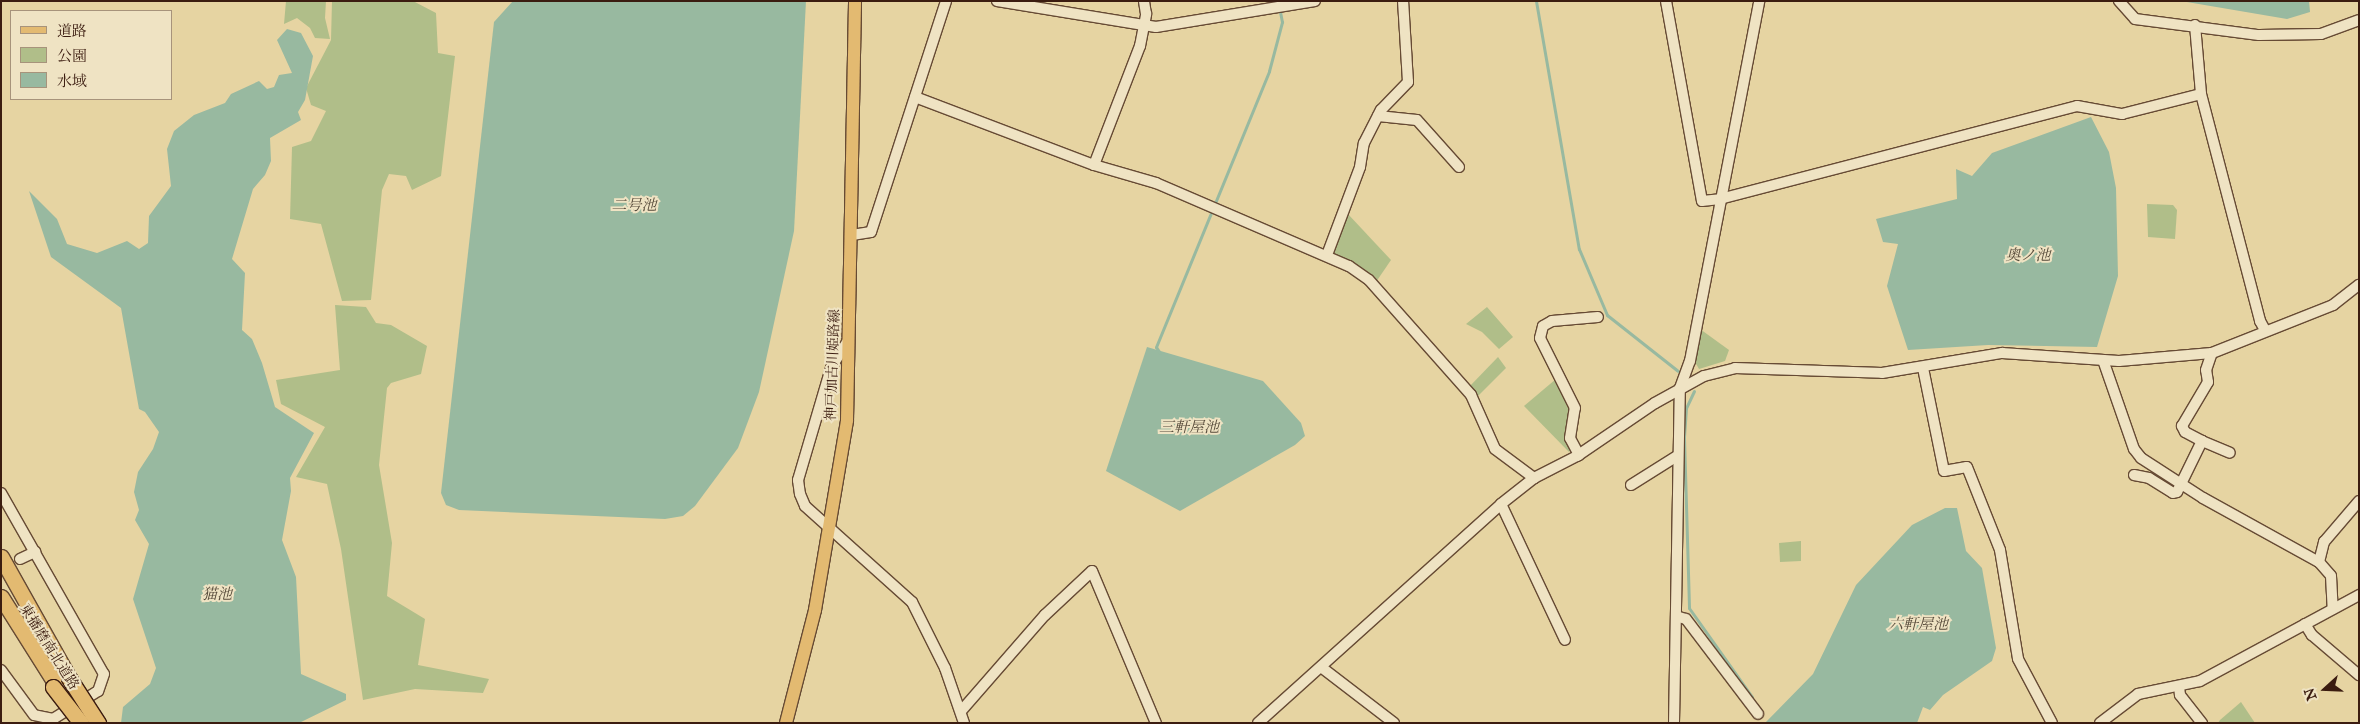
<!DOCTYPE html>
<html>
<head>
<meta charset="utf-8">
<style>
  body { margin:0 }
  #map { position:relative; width:2360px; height:724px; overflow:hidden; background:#e6d4a2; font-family:"IM FELL Great Primer","Noto Serif JP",serif }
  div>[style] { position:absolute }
  .green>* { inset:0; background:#b0be89 }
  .water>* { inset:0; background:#98b9a0 }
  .stream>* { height:3px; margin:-1.5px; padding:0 1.5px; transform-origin:1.5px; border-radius:1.5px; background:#98b9a0 }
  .roads { filter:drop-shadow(1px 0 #664a34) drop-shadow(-1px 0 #664a34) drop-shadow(0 1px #664a34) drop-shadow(0 -1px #664a34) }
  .minor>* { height:10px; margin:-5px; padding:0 5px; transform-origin:5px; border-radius:5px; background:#efe3c3 }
  .major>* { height:12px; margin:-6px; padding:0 6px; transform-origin:6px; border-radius:6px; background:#e3ba71 }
  .highway>* { height:15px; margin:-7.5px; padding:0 7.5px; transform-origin:7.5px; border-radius:7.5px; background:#e3ba71 }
  .bridges { filter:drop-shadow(1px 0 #3b1c10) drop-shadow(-1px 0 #3b1c10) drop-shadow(0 1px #3b1c10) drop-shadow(0 -1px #3b1c10) }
  .highway-bridge>* { height:15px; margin:-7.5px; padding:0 7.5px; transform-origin:7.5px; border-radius:7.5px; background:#e3ba71 }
  span { translate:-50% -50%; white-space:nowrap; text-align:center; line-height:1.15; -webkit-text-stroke:4px #efe3c3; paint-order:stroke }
  .street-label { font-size:14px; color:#3b1c10 }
  .water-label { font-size:15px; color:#574b3b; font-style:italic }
  .frame { position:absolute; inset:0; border:2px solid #3b1c10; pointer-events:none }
  .legend { position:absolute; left:10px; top:10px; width:162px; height:90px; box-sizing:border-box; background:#efe3c3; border:1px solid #a7937b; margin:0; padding:6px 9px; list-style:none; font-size:15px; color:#3b1c10 }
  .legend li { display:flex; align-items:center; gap:10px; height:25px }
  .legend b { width:25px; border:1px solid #a7937b }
  .north { position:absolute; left:2300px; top:664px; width:50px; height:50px; -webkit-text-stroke:4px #efe3c3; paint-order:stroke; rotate:250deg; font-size:14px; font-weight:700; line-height:20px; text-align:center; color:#3b1c10 }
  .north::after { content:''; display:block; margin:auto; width:18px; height:22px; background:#3b1c10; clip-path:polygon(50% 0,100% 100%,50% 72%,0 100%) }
</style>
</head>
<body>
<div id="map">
  <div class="green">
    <div style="clip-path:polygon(286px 1px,326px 1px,325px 18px,330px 39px,315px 38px,310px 28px,297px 18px,284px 24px)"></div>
    <div style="clip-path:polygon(332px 1px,413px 1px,436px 13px,438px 53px,455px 56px,441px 176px,412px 190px,406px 176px,389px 174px,382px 190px,371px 300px,342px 301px,321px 224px,290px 219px,292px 147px,311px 141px,326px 111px,311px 105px,306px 88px,331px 40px)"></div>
    <div style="clip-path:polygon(2147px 204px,2173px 205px,2177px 210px,2175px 239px,2148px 237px)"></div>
    <div style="clip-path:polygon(1347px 213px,1391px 260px,1376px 282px,1332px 253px)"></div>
    <div style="clip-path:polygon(335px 305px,366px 307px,376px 323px,391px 325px,427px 346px,421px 374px,391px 383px,387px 388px,379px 465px,392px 543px,387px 596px,425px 619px,418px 665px,489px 679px,483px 693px,415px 689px,363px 700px,341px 549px,327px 484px,296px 477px,325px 427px,281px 404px,276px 380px,340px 370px)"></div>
    <div style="clip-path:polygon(1487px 307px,1513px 337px,1499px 349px,1482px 332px,1466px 324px)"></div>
    <div style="clip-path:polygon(1700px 329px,1729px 350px,1725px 361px,1699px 369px,1695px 362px)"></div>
    <div style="clip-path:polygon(1498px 357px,1506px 368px,1475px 399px,1469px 387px)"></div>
    <div style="clip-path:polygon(1556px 379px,1572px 403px,1572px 447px,1569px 452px,1524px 406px)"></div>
    <div style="clip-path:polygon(1801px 541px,1801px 561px,1780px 562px,1779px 543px)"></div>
    <div style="clip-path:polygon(2241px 702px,2255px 723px,2218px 723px,2220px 720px)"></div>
  </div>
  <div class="water">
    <div style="clip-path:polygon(513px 1px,806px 1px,794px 231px,759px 392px,738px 448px,695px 506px,683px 516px,665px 519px,459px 510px,446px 505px,441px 493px,494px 22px)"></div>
    <div style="clip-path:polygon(2181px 1px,2309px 1px,2310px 12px,2287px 19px)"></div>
    <div style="clip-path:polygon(287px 29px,301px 33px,313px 56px,305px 100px,298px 112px,301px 120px,270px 138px,271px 161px,265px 175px,253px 189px,232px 259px,245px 273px,242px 330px,252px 339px,262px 363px,275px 407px,314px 433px,290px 478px,291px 491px,282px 540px,296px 577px,301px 674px,346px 694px,346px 700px,299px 723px,121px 723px,123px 707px,150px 684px,156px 668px,133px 599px,149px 544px,135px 520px,139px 510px,134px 492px,138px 472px,153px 449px,159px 432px,145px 412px,139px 409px,121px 308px,51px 257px,29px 191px,57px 219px,67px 244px,97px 253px,127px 241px,139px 249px,148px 243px,149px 216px,171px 186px,167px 149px,174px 131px,194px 115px,225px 103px,231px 94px,259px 81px,267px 89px,274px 87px,279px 75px,292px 73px,277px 40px)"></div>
    <div style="clip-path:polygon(2091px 117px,2109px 152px,2116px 188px,2118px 276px,2097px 347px,1988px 345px,1908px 350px,1887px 286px,1898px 244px,1883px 242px,1876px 219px,1957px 199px,1956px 169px,1972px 176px,1992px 153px)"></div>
    <div style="clip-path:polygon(1147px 347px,1263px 381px,1301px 423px,1305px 436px,1295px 445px,1180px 511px,1106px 471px)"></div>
    <div style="clip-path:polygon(1945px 508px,1957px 508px,1966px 551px,1982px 568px,1996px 648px,1992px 661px,1943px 695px,1930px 710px,1923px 707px,1917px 723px,1765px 723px,1813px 674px,1856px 585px,1912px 525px)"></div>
  </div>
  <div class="stream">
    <div style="left:1536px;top:1px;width:252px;rotate:80.2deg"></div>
    <div style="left:1579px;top:249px;width:72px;rotate:67deg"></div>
    <div style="left:1607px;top:315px;width:90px;rotate:38.3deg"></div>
    <div style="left:1160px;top:353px;width:7px;rotate:-124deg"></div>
    <div style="left:1156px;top:347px;width:298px;rotate:-67.7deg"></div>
    <div style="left:1269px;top:71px;width:51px;rotate:-75.1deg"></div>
    <div style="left:1282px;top:22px;width:21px;rotate:-101deg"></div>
    <div style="left:1694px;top:391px;width:19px;rotate:115deg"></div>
    <div style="left:1686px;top:408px;width:30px;rotate:94deg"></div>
    <div style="left:1684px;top:438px;width:170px;rotate:88.3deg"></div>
    <div style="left:1689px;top:608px;width:109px;rotate:54.7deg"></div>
  </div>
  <div class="roads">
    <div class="minor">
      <div style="left:997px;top:1px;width:161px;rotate:9.3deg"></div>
      <div style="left:1156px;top:27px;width:161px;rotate:-9.3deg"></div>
      <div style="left:1666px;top:1px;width:203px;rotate:79.8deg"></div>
      <div style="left:1702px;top:201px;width:18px;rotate:-6deg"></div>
      <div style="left:1720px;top:199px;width:369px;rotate:-14.6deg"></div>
      <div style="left:2077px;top:106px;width:46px;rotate:10.1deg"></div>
      <div style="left:2122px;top:114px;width:81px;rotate:-14.2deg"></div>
      <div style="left:2119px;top:1px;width:24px;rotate:48deg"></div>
      <div style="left:2135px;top:19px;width:125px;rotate:7.4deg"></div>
      <div style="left:2259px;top:35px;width:62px;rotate:-0.9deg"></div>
      <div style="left:2321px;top:34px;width:40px;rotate:-20.2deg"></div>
      <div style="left:2195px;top:25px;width:69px;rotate:85deg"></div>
      <div style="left:2201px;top:94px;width:235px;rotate:75.4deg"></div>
      <div style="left:2260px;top:321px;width:10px;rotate:61deg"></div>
      <div style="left:915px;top:97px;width:191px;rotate:20.8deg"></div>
      <div style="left:1094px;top:165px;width:65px;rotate:16.2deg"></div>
      <div style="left:1156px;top:183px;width:210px;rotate:23.3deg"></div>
      <div style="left:1349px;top:266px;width:24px;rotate:35deg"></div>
      <div style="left:1369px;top:280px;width:154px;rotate:48.4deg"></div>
      <div style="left:1471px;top:395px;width:59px;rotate:66deg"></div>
      <div style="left:1495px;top:449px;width:49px;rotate:36.6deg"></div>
      <div style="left:1378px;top:116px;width:39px;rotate:6deg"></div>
      <div style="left:1417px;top:120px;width:63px;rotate:48.2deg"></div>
      <div style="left:1094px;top:165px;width:128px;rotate:-68.9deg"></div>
      <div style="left:1140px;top:46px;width:33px;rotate:-79deg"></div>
      <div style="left:1146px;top:14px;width:13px;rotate:-99deg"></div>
      <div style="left:852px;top:235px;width:19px;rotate:-9deg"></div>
      <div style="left:871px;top:232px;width:243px;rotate:-72deg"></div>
      <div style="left:1327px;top:255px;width:94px;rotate:-69.4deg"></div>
      <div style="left:1360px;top:167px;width:24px;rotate:-81deg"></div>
      <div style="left:1364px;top:143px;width:37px;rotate:-63deg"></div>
      <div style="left:1381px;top:110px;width:39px;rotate:-46deg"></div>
      <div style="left:1408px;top:82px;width:81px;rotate:-93.5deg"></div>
      <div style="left:849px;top:339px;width:34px;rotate:122deg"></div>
      <div style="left:831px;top:368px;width:117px;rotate:106.4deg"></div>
      <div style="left:798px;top:480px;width:14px;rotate:82deg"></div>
      <div style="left:800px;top:494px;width:13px;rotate:67deg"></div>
      <div style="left:805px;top:506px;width:144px;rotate:41.9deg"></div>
      <div style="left:912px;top:602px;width:74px;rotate:63.4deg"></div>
      <div style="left:945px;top:668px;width:58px;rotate:70.9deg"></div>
      <div style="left:2103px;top:360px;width:94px;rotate:70.8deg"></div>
      <div style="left:2134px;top:449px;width:11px;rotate:52deg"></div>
      <div style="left:2141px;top:458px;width:74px;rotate:32.8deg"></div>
      <div style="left:2203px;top:498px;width:132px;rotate:28.9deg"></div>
      <div style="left:2319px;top:562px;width:18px;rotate:49deg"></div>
      <div style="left:2331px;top:576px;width:33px;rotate:87deg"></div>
      <div style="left:1923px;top:368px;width:105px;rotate:78.5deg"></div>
      <div style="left:1944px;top:471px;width:23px;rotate:-10deg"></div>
      <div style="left:1967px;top:467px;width:89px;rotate:68.3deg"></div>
      <div style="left:2000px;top:550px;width:110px;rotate:80.6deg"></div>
      <div style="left:2018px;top:659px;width:72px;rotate:62deg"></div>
      <div style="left:2202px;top:441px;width:30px;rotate:23deg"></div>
      <div style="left:1579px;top:455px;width:19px;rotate:-118deg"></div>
      <div style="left:1570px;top:438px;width:30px;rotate:-81deg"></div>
      <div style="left:1575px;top:408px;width:78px;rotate:-116.6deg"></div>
      <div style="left:1540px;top:338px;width:12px;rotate:-76deg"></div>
      <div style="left:1543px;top:326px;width:10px;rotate:-29deg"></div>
      <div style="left:1552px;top:321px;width:46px;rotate:-5deg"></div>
      <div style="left:2134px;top:475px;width:15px;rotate:11deg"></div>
      <div style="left:2149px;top:478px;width:28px;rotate:32deg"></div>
      <div style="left:2173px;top:493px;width:4px;rotate:-14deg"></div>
      <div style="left:2177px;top:492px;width:57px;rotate:-63.9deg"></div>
      <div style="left:2202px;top:441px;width:19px;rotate:-152deg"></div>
      <div style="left:2185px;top:432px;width:7px;rotate:-117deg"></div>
      <div style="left:2182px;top:426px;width:51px;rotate:-59.4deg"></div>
      <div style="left:2208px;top:382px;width:12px;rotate:-99deg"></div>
      <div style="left:2206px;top:370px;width:18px;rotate:-71deg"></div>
      <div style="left:1631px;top:485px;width:54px;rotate:-32.2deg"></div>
      <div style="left:1px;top:493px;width:208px;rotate:60.4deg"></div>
      <div style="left:104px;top:674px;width:18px;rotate:109deg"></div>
      <div style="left:98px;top:691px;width:53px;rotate:148.1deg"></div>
      <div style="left:53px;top:719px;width:19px;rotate:-168deg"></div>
      <div style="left:34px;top:715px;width:56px;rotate:-126.3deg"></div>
      <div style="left:1501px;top:504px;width:150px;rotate:64.8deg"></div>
      <div style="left:20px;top:559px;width:17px;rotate:-25deg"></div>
      <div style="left:2319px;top:562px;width:21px;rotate:-76deg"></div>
      <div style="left:2324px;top:542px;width:54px;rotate:-49.5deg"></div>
      <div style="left:1676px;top:616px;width:10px;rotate:17deg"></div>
      <div style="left:1686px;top:619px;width:119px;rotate:52.8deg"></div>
      <div style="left:2305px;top:624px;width:13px;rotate:58deg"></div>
      <div style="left:2312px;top:635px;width:62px;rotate:40.4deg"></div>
      <div style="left:1321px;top:667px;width:92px;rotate:37.5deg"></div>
      <div style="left:2179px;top:686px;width:9px;rotate:84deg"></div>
      <div style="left:2180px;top:695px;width:36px;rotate:52deg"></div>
      <div style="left:962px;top:710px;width:126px;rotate:-48.9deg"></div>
      <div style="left:1045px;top:615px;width:64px;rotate:-43.1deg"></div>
      <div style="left:1092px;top:571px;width:165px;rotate:67.2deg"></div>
      <div style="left:1258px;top:723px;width:327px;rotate:-42deg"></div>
      <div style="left:1501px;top:504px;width:42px;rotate:-38.2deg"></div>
      <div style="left:1534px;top:478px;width:48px;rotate:-27.1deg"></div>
      <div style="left:1577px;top:456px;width:94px;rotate:-34.2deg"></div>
      <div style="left:1655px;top:403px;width:56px;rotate:-28.9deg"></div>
      <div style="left:1704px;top:376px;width:32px;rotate:-14deg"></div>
      <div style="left:1735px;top:368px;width:147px;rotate:1.9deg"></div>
      <div style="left:1882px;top:373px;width:122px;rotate:-9.5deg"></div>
      <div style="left:2002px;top:353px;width:117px;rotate:3.9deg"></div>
      <div style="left:2119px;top:361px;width:93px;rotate:-4.9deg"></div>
      <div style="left:2212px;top:353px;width:130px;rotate:-21.6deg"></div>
      <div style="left:2333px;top:305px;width:33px;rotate:-38deg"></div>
      <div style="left:1674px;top:723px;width:335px;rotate:-89deg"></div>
      <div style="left:1680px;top:388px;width:29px;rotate:-70deg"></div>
      <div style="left:1690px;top:361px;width:367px;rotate:-79.1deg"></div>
      <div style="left:2100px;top:723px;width:48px;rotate:-37.3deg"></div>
      <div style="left:2138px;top:694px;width:63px;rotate:-11.8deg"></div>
      <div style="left:2200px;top:681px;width:181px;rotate:-28.4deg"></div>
    </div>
    <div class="major">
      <div style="left:786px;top:723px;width:117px;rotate:-75.6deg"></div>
      <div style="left:815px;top:610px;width:193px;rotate:-80.4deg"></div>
      <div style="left:847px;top:420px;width:419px;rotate:-88.9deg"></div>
    </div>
    <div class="highway">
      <div style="left:1px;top:557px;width:139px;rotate:60.7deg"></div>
      <div style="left:1px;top:597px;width:105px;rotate:57.8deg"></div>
    </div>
  </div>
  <div class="bridges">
    <div class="highway-bridge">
      <div style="left:69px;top:678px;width:54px;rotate:57.2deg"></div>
      <div style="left:53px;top:687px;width:46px;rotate:52.1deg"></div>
    </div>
  </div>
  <div class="street-label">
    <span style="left:833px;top:365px;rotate:-88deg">神戸加古川姫路線</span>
    <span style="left:49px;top:647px;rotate:58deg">東播磨南北道路</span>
  </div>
  <div class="water-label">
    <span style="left:634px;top:206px">二号池</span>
    <span style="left:2028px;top:256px">奥ノ池</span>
    <span style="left:1189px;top:428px">三軒屋池</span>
    <span style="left:217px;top:595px">猫池</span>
    <span style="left:1918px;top:625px">六軒屋池</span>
  </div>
  <div class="frame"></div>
  <ul class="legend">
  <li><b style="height:6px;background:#e3ba71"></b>道路</li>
  <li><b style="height:14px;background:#b0be89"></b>公園</li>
  <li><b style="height:14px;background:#98b9a0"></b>水域</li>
  </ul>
  <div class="north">N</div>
</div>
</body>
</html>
